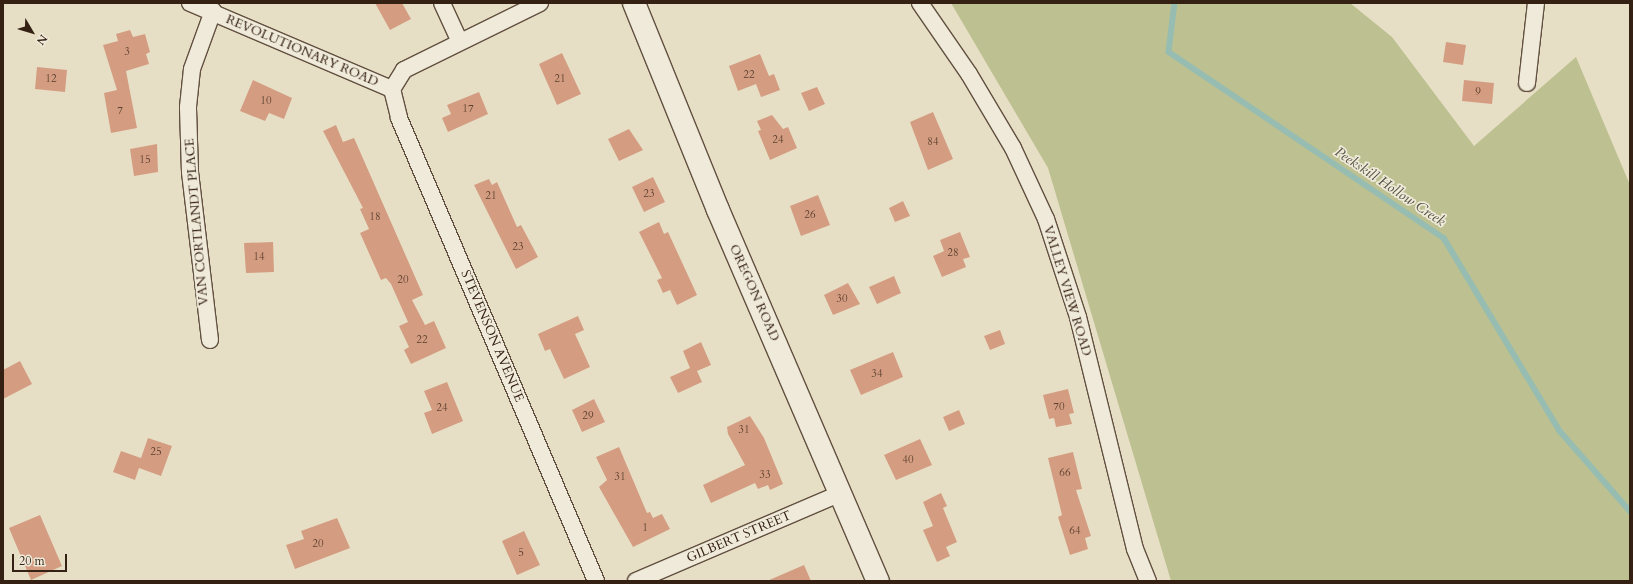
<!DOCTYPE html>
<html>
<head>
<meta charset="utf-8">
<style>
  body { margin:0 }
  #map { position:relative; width:1633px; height:584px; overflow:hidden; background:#e7dfc5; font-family:Cardo,serif }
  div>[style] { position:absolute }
  .green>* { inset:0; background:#bdc090 }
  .stream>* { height:5.5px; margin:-2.75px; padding:0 2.75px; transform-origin:2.75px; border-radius:2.75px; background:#97bdb2 }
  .building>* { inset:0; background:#d49d82 }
  .roads { filter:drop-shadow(1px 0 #625040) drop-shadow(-1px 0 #625040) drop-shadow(0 1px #625040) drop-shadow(0 -1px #625040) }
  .street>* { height:16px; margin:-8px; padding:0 8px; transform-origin:8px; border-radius:8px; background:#efead9 }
  .secondary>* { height:22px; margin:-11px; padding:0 11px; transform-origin:11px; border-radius:11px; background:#efead9 }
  span { translate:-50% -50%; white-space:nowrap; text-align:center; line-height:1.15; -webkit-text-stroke:3.5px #efead9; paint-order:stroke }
  .number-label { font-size:11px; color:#5d402f }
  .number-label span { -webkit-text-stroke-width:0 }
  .street-label { font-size:13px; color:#352113 }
  .water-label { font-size:14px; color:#525043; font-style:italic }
  .frame { position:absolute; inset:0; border:4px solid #352113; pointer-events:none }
  .north { position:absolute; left:12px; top:12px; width:40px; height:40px; -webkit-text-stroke:3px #efead9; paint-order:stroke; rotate:128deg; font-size:11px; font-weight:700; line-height:16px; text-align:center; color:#352113 }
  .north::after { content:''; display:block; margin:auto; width:14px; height:18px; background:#352113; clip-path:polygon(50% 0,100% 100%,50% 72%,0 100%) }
  .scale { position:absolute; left:12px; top:554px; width:55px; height:18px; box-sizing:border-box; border:2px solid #352113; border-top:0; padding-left:5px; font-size:12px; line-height:14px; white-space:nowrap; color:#352113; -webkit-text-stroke:3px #efead9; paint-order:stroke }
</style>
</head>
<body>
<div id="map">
  <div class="green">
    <div style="clip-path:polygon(951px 3px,1350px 3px,1392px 37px,1474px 146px,1576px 57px,1630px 185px,1630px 581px,1171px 581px,1048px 168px)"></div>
  </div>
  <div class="stream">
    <div style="left:1175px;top:3px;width:49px;rotate:97deg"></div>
    <div style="left:1169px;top:52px;width:332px;rotate:34.1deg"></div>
    <div style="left:1444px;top:238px;width:225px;rotate:59deg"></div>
    <div style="left:1560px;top:431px;width:106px;rotate:48.8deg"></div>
  </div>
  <div class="building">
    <div style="clip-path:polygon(375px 3px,402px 3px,411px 19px,390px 30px)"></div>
    <div style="clip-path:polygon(130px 30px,133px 37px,145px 34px,150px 52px,146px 54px,149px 64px,126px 71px,137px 128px,111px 133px,104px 93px,117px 90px,103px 45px,118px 41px,116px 34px)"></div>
    <div style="clip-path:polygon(1446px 42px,1466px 45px,1463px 65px,1443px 62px)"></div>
    <div style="clip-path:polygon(562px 53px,581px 94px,557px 105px,539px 64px)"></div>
    <div style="clip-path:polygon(760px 54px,769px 76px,774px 74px,780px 90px,761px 97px,756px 84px,738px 91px,729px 66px)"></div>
    <div style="clip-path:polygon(37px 67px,67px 70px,65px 92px,35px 89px)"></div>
    <div style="clip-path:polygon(253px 80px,292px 98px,284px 119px,269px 113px,265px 121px,240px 111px)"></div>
    <div style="clip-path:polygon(1464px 80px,1494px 83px,1492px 104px,1462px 101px)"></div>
    <div style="clip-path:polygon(817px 87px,825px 104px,809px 111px,801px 93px)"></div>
    <div style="clip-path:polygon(479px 92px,488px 114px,448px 132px,442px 118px,451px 114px,447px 105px)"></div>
    <div style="clip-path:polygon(933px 112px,953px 159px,928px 170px,910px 122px)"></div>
    <div style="clip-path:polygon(772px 115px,783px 129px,788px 127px,797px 148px,770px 160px,758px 131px,761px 130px,757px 121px)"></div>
    <div style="clip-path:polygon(336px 125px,343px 142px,354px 138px,423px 295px,412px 300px,425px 325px,434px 321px,446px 348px,411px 364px,404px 350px,409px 347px,399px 326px,408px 322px,391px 284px,386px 278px,381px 280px,360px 233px,369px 229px,360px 209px,363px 208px,323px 131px)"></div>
    <div style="clip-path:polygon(629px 129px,643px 150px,619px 161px,608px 139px)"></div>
    <div style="clip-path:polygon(157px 144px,158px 172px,134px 176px,130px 149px)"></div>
    <div style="clip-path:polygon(653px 177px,665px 202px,644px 212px,632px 187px)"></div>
    <div style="clip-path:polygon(489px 179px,492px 185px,497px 182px,517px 227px,521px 225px,538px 257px,516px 269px,474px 185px)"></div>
    <div style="clip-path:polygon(818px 195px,830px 225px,801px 236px,790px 206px)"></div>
    <div style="clip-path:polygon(903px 201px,910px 216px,895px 222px,889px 208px)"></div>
    <div style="clip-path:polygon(659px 222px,664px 234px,668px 232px,697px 295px,677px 305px,670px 290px,663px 293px,657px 280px,662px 278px,639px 232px)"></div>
    <div style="clip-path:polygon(960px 232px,970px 257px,963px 259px,966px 267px,942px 277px,933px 256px,944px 251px,940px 240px)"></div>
    <div style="clip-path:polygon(273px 242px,274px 272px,246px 273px,244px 243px)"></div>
    <div style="clip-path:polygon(894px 276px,901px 293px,877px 304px,869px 287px)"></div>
    <div style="clip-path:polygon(848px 283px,860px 304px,833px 315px,824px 295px)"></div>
    <div style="clip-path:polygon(578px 316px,584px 330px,575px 334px,590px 367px,564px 379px,550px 349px,545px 351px,538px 334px)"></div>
    <div style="clip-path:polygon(1000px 330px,1005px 344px,990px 350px,984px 336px)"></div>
    <div style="clip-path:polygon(701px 342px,711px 365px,697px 371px,702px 382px,678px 393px,670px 377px,690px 368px,683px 351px)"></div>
    <div style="clip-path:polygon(893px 352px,903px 377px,861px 395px,850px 370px)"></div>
    <div style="clip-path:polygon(20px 361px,32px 384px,3px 399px,3px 370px)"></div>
    <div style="clip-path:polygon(447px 382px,463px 421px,432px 434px,424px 413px,432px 410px,424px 391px)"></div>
    <div style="clip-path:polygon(1068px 389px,1074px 413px,1069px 414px,1072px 424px,1056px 427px,1054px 418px,1049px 419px,1043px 395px)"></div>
    <div style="clip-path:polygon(594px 399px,605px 422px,582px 432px,572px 410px)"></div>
    <div style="clip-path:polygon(959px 410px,965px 424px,949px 431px,943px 417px)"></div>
    <div style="clip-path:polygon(750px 416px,764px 438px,783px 484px,770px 490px,768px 485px,758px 489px,755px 483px,711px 503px,703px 485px,745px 465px,728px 434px,727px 427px)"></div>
    <div style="clip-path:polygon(148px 438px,172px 446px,161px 476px,139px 468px,135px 480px,113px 472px,121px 451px,141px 458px)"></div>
    <div style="clip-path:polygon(920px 439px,932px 465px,896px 480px,884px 455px)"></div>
    <div style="clip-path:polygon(619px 447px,647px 513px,650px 512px,653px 518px,662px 514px,670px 529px,633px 547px,599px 487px,607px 480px,596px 457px)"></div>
    <div style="clip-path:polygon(1073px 452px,1082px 489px,1076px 490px,1091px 536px,1085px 538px,1088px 549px,1070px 555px,1058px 517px,1062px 515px,1048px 458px)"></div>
    <div style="clip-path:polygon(941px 493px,947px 506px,943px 508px,957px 542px,946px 547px,950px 556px,937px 562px,923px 530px,933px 526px,923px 502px)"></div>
    <div style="clip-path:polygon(40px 515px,62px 566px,31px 580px,9px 528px)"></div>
    <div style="clip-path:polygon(337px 518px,350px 548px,295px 569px,286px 545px,304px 539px,301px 531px)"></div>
    <div style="clip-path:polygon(524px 531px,540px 565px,517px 575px,502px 541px)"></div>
    <div style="clip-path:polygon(804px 565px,811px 581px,767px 581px)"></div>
  </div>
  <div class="roads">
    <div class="street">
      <div style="left:190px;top:3px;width:220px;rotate:23.1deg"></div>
      <div style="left:442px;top:3px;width:41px;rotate:65.3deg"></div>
      <div style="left:540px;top:3px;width:152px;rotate:153.8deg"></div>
      <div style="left:404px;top:70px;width:22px;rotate:122deg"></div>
      <div style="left:392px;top:89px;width:30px;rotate:76deg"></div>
      <div style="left:399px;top:118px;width:503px;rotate:66.95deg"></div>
      <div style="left:920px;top:3px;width:86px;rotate:55.4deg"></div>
      <div style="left:969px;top:74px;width:86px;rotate:59.3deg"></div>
      <div style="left:1013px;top:148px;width:78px;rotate:65.1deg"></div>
      <div style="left:1046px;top:219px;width:103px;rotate:71.9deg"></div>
      <div style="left:1078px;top:317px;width:239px;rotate:76.2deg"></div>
      <div style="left:1135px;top:549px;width:35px;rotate:68deg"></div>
      <div style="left:1527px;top:83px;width:81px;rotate:-83.6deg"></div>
      <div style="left:210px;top:340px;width:169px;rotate:-96.8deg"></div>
      <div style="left:190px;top:172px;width:65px;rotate:-91.8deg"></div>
      <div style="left:188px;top:107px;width:38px;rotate:-84deg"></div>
      <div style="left:192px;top:69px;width:62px;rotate:-70.1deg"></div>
      <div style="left:636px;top:581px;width:223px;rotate:-23.2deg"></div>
    </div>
    <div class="secondary">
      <div style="left:634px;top:3px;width:223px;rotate:67.9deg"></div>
      <div style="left:718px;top:210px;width:404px;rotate:66.7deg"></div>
    </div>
  </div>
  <div class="number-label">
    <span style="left:127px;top:52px">3</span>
    <span style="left:749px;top:75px">22</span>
    <span style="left:51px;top:79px">12</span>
    <span style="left:560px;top:79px">21</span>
    <span style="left:1478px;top:92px">9</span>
    <span style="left:266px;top:101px">10</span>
    <span style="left:468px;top:109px">17</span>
    <span style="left:120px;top:111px">7</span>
    <span style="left:778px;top:140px">24</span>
    <span style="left:933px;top:142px">84</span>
    <span style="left:145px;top:160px">15</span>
    <span style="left:649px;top:194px">23</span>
    <span style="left:491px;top:196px">21</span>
    <span style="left:810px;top:215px">26</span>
    <span style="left:375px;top:217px">18</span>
    <span style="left:518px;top:247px">23</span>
    <span style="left:953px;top:253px">28</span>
    <span style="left:259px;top:257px">14</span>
    <span style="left:403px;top:280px">20</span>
    <span style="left:842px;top:299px">30</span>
    <span style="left:422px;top:340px">22</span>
    <span style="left:877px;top:374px">34</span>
    <span style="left:1059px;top:407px">70</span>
    <span style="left:442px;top:408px">24</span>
    <span style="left:588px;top:416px">29</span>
    <span style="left:744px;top:430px">31</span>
    <span style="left:156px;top:452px">25</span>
    <span style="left:908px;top:460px">40</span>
    <span style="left:1065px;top:473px">66</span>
    <span style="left:765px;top:475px">33</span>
    <span style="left:620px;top:477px">31</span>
    <span style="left:645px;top:528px">1</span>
    <span style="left:1075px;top:531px">64</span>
    <span style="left:318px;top:544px">20</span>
    <span style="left:521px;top:553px">5</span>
  </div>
  <div class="street-label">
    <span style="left:302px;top:51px;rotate:23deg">REVOLUTIONARY ROAD</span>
    <span style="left:197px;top:222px;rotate:-95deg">VAN CORTLANDT PLACE</span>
    <span style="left:1067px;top:291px;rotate:73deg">VALLEY VIEW ROAD</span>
    <span style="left:754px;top:293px;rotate:66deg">OREGON ROAD</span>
    <span style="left:492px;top:336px;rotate:67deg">STEVENSON AVENUE</span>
    <span style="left:739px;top:537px;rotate:-23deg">GILBERT STREET</span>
  </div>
  <div class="water-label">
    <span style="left:1390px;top:187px;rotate:34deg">Peekskill Hollow Creek</span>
  </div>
  <div class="frame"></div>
  <div class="north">N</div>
  <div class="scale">20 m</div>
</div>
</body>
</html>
